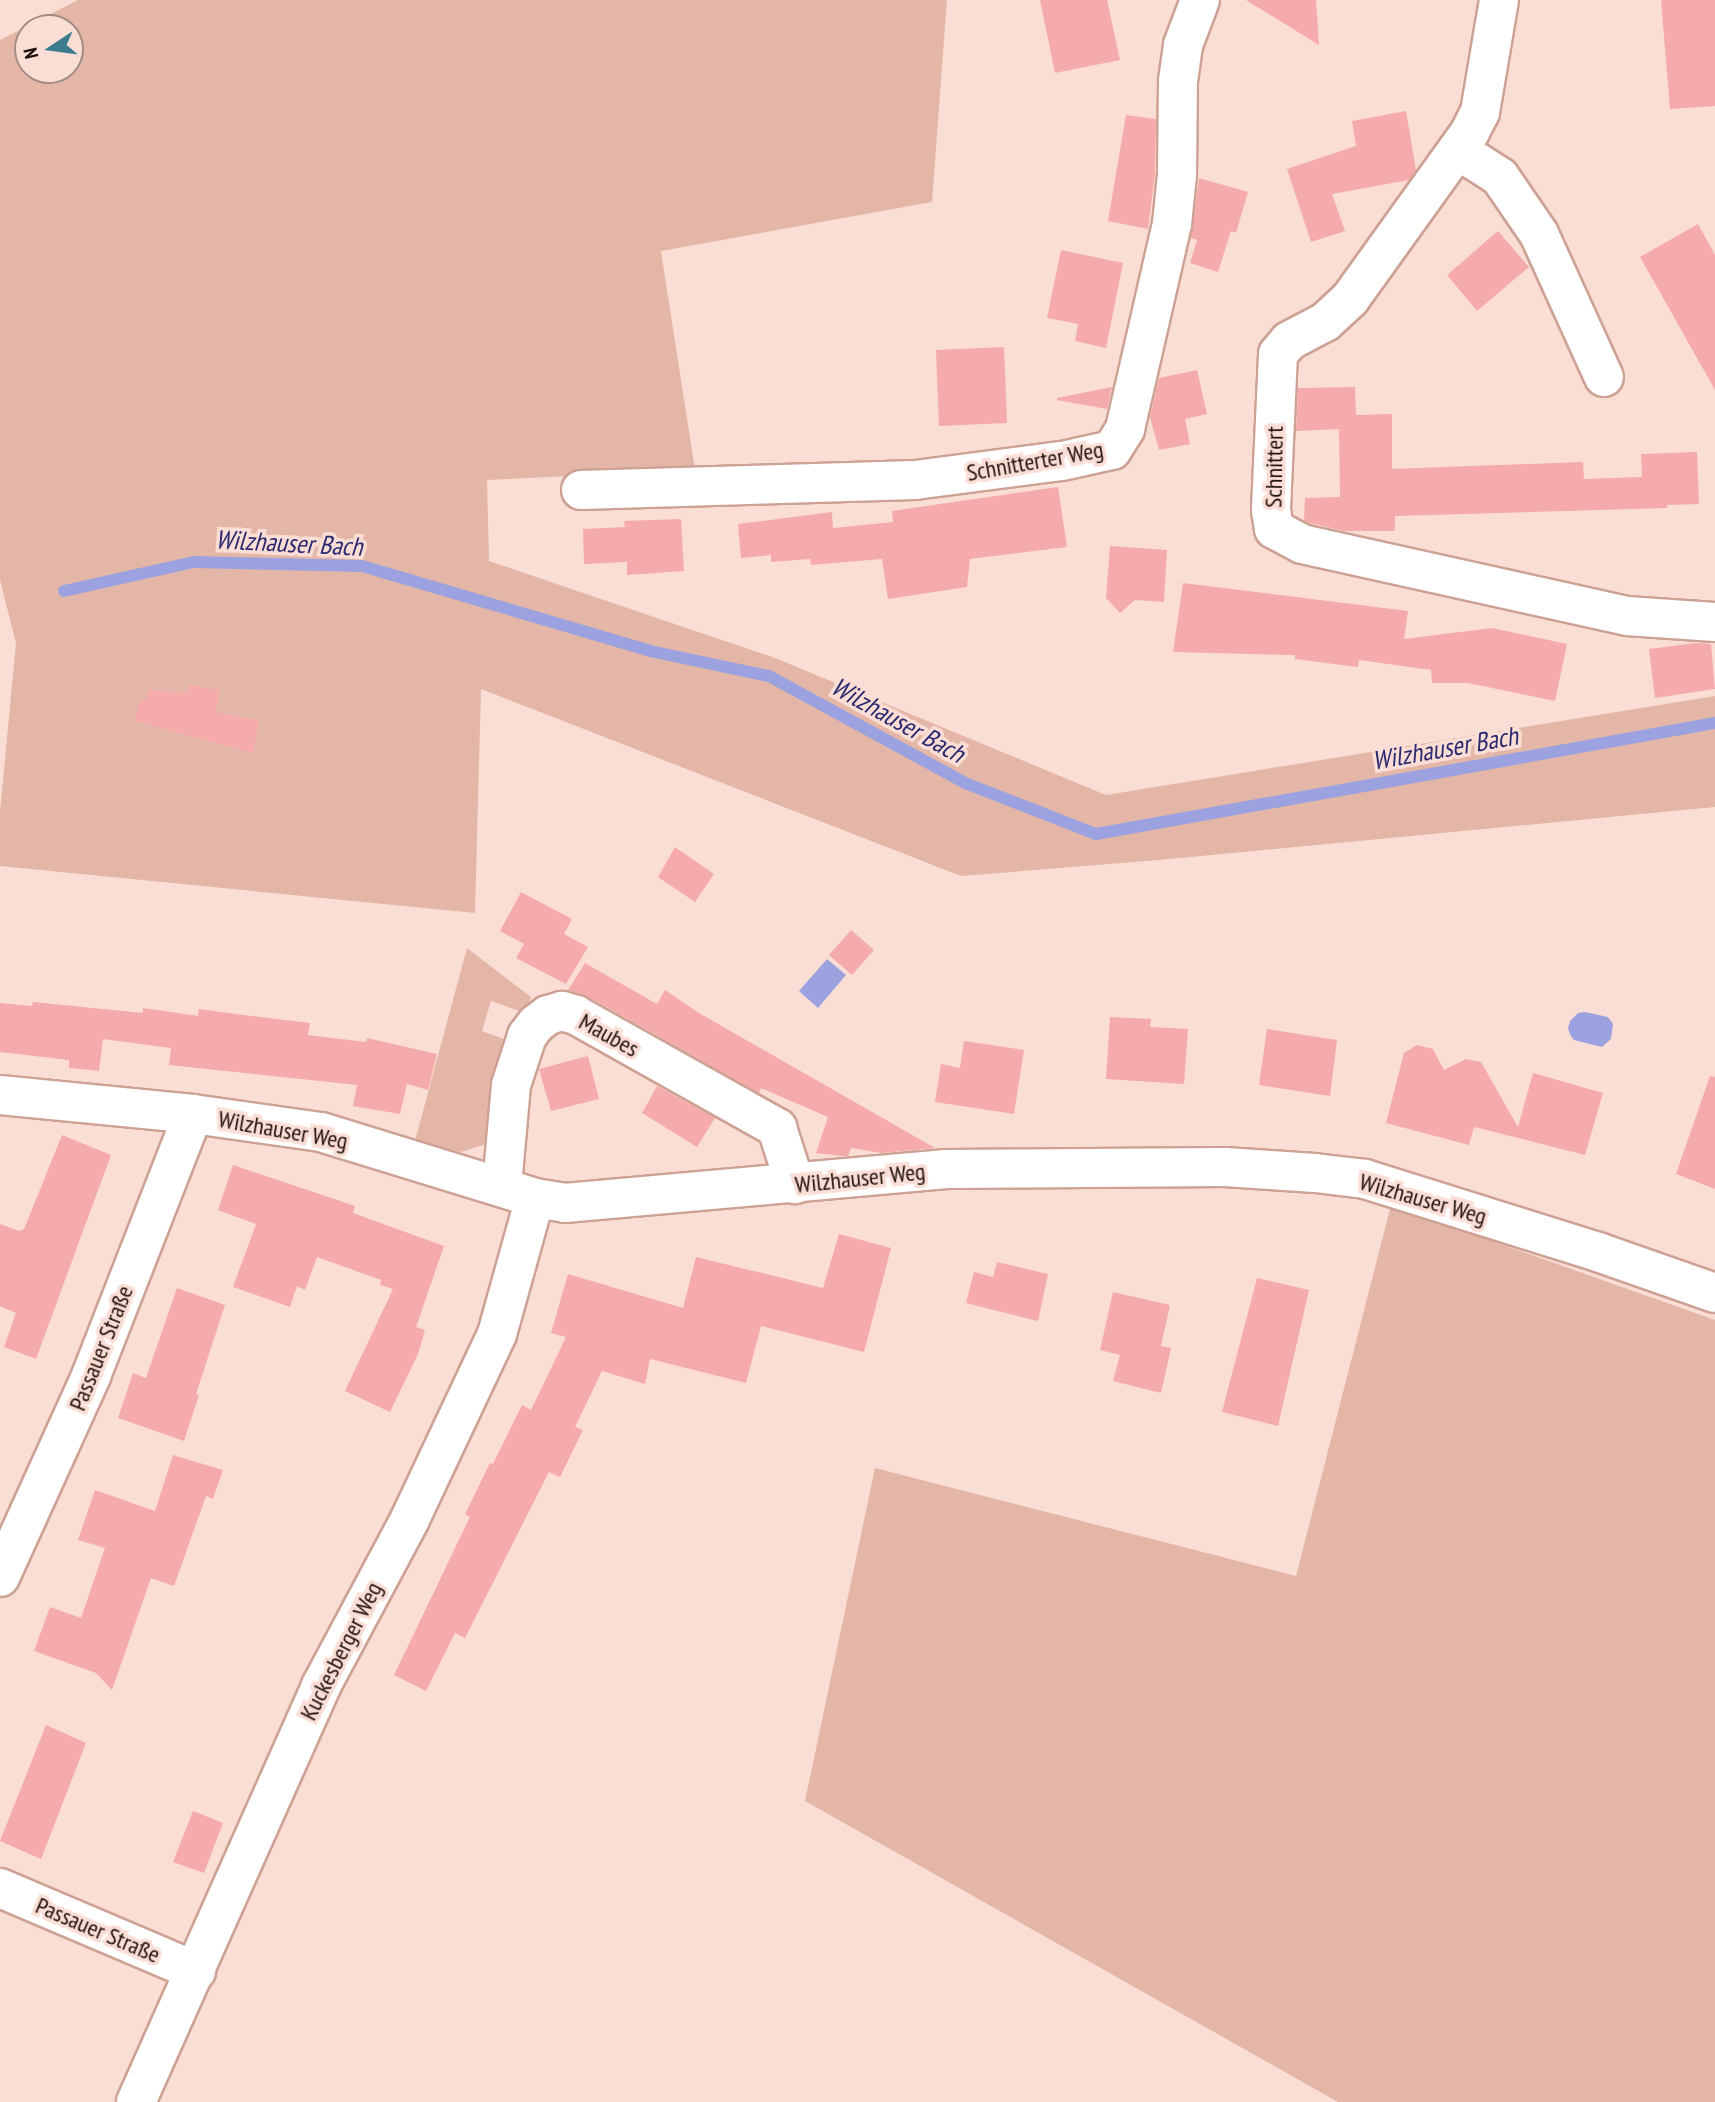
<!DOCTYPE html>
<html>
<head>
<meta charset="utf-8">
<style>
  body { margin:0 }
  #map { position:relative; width:1715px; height:2102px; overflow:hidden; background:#faded5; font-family:"PT Sans Narrow",sans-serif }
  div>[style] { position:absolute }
  .green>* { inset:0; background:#e4b6a7 }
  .water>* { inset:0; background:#9ba2df }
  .stream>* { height:12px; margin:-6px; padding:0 6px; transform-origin:6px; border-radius:6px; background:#9ba2df }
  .building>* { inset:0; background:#f5aaab }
  .roads { filter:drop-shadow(2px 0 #cda193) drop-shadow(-2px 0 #cda193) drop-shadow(0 2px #cda193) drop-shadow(0 -2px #cda193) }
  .minor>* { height:38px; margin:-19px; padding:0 19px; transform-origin:19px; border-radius:19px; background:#fff }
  span { translate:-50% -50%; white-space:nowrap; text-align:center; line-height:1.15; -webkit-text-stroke:7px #faded5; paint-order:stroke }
  .street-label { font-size:24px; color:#1f100a }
  .water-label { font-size:26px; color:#2b2970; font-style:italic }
  .north { position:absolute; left:14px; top:14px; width:70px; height:70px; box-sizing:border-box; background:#faded5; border:2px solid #a28c84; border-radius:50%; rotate:257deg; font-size:19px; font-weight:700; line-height:28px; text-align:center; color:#1f100a }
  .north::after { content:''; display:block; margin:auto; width:24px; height:32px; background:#3b7c8e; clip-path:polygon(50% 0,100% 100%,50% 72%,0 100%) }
</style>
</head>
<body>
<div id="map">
  <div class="green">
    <div style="clip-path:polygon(evenodd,78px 0,947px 0,932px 202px,661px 251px,695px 470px,487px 480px,489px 561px,775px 658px,1106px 795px,1715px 696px,1715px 807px,1159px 860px,961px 876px,481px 689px,475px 913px,0 866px,0 812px,16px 643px,0 580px,0 40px,78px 0,28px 28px,70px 28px,70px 70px,28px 70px,28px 28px)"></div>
    <div style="clip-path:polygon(467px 948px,531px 997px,525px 1013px,491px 1001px,482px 1031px,515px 1043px,494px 1133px,483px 1145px,461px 1152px,415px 1141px)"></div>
    <div style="clip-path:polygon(1391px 1205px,1715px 1320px,1715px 2102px,1338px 2102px,805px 1801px,875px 1468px,1296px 1576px)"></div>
  </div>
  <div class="water">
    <div style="clip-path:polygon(827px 959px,846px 975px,818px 1008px,799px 991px)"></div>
    <div style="clip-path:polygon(1585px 1012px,1608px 1017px,1613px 1024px,1611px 1039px,1602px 1047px,1574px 1040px,1571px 1036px,1568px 1029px,1570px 1021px,1578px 1013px)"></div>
  </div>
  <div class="stream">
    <div style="left:64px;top:591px;width:133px;rotate:-12.6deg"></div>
    <div style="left:194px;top:562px;width:168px;rotate:1.4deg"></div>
    <div style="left:362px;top:566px;width:300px;rotate:16.4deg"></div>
    <div style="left:650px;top:651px;width:122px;rotate:11.9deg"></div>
    <div style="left:769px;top:676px;width:223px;rotate:28.6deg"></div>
    <div style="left:965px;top:783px;width:141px;rotate:21.3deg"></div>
    <div style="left:1096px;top:834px;width:629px;rotate:-10.17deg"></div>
  </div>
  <div class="building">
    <div style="clip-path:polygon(1040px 0,1107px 0,1120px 60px,1055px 73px)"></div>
    <div style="clip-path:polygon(1246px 0,1316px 0,1319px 45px)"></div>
    <div style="clip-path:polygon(1661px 0,1715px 0,1715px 106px,1670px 109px)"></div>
    <div style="clip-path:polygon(1406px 111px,1416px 170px,1409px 180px,1332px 194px,1345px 231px,1311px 242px,1287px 169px,1356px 146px,1352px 121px)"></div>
    <div style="clip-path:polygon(1126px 115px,1156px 119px,1155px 174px,1148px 229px,1108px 221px)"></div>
    <div style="clip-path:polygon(1199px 178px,1248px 192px,1236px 233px,1231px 231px,1218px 272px,1190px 263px,1197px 240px,1191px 238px)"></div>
    <div style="clip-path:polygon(1698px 224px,1715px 255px,1715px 390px,1640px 257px)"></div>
    <div style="clip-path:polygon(1498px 231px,1529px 267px,1477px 311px,1447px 275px)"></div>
    <div style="clip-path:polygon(1061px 250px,1123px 263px,1106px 348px,1075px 341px,1078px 324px,1047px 318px)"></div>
    <div style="clip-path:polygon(1004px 347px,1007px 423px,939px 426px,936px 350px)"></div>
    <div style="clip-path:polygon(1197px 370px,1207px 414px,1185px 419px,1190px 444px,1159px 450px,1150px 417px,1159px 378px)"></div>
    <div style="clip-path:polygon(1112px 387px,1107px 409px,1057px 400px,1057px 398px)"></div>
    <div style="clip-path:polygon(1355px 387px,1356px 415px,1392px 414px,1392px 469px,1583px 462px,1584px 479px,1642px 477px,1641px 454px,1697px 452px,1699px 504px,1667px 505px,1667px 508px,1395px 516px,1395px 531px,1344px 531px,1310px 523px,1304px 521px,1305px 498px,1340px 497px,1339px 429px,1296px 431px,1298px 388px)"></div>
    <div style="clip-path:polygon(1058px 487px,1067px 547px,970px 559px,967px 587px,888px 599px,882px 559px,811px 565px,810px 559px,771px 562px,771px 555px,741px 558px,738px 524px,832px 512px,833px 528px,893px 522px,892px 511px)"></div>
    <div style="clip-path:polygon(681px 519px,684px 571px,627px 575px,627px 562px,584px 564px,583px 529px,625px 527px,624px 521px)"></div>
    <div style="clip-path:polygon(1110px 546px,1167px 550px,1164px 602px,1135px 600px,1120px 613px,1106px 598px)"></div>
    <div style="clip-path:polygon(1183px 583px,1408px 611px,1404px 639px,1492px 628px,1567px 644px,1555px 701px,1468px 683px,1432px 683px,1431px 670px,1359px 660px,1358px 667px,1295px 659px,1295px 655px,1173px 652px)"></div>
    <div style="clip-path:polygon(1696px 643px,1711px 644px,1715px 689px,1655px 698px,1649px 649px)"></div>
    <div style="clip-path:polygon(189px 685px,220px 690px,215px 712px,259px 720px,253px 753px,135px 721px,140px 699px,146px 700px,148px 690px,187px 693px)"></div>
    <div style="clip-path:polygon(675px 847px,714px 874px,695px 902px,658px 877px)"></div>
    <div style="clip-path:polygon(521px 892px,572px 919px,564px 934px,588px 947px,566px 984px,516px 958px,524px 944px,500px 931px)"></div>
    <div style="clip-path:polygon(851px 930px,874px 950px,852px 975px,829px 955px)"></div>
    <div style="clip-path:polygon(585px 963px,657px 1004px,665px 990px,699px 1013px,935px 1148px,882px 1153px,851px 1148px,848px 1156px,842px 1156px,816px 1153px,828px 1117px,761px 1088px,759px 1093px,587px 996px,568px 990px)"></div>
    <div style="clip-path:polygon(33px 1002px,143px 1013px,143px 1008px,198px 1016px,199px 1009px,251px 1016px,310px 1023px,308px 1035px,366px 1042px,367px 1038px,437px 1054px,428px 1090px,407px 1084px,400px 1114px,353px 1106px,357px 1085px,169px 1065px,171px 1048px,103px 1039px,99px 1071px,69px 1068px,69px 1060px,0 1052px,0 1003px,32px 1006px)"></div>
    <div style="clip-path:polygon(1110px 1017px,1151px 1019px,1150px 1027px,1188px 1029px,1184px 1084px,1106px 1079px)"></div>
    <div style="clip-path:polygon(1267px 1029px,1337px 1040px,1330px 1096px,1259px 1085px)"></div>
    <div style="clip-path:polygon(964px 1041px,1024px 1050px,1014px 1114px,935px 1102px,941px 1064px,960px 1068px)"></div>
    <div style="clip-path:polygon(1417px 1045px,1433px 1049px,1444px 1070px,1466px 1059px,1481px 1062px,1518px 1127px,1533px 1073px,1603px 1093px,1585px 1155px,1474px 1127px,1469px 1145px,1386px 1123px,1404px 1053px)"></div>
    <div style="clip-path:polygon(588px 1056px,599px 1099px,551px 1111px,539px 1069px)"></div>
    <div style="clip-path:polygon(1710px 1076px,1715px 1077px,1715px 1189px,1676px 1174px)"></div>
    <div style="clip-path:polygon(657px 1086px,715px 1118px,697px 1147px,642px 1113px)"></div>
    <div style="clip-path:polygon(62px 1135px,111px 1155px,36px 1359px,4px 1347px,16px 1313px,0 1306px,0 1224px,19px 1231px,24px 1229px)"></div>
    <div style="clip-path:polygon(233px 1165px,355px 1206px,353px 1213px,444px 1246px,416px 1327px,425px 1330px,418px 1354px,390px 1412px,345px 1391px,393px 1289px,380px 1285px,381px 1280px,317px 1257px,305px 1290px,297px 1286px,290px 1307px,233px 1287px,256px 1224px,218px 1210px)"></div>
    <div style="clip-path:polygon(839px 1234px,891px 1248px,864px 1352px,761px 1326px,746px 1383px,650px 1359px,645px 1384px,602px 1371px,575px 1427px,583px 1430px,560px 1477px,549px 1472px,465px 1638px,455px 1633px,426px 1691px,394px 1675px,470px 1517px,465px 1514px,490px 1463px,493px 1464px,522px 1405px,531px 1410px,566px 1337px,551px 1333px,568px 1274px,683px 1308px,696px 1257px,823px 1288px)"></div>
    <div style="clip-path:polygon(997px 1262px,1048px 1274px,1038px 1321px,966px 1303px,974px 1272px,993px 1277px)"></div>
    <div style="clip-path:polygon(1257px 1278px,1309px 1290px,1278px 1426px,1222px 1412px)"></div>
    <div style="clip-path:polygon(177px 1288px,225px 1305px,196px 1394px,199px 1395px,184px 1441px,118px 1418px,133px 1373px,146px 1378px)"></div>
    <div style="clip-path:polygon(1113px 1292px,1170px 1305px,1161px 1346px,1171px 1348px,1161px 1393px,1113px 1381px,1120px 1355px,1100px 1350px)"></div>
    <div style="clip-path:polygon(173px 1455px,223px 1470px,213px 1499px,206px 1496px,174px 1586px,151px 1578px,112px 1690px,96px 1673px,34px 1651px,50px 1607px,81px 1618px,105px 1548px,78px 1540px,95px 1490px,155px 1511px)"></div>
    <div style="clip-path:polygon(46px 1725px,86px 1743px,41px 1859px,0 1841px)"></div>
    <div style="clip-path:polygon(193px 1811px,223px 1823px,204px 1873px,173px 1862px)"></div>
  </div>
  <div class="roads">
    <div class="minor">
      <div style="left:1499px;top:0;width:114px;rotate:99.6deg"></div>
      <div style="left:1480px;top:112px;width:22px;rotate:117deg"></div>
      <div style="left:1470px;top:132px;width:206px;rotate:125.7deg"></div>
      <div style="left:1350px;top:299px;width:34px;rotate:137deg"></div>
      <div style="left:1325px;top:322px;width:41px;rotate:152.2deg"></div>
      <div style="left:1289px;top:341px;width:17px;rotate:130deg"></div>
      <div style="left:1278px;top:354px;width:156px;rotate:92.6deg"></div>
      <div style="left:1271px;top:510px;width:19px;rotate:81deg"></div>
      <div style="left:1274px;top:529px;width:32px;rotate:28deg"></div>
      <div style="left:1302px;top:544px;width:333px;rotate:12.5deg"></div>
      <div style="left:1627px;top:616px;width:88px;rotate:3.9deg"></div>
      <div style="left:1458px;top:150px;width:50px;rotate:32.7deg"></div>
      <div style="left:1500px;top:177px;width:69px;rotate:55.6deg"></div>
      <div style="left:1539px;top:234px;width:157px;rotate:65.6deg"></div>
      <div style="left:581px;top:490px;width:334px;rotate:-1.7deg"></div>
      <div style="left:915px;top:480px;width:148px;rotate:-7.4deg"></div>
      <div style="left:1062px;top:461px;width:51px;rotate:-12.4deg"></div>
      <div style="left:1112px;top:450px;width:25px;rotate:-58deg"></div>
      <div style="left:1125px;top:429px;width:210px;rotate:-77.1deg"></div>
      <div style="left:1172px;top:224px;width:49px;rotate:-84.2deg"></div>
      <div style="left:1177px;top:175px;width:94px;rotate:-89.4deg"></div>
      <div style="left:1178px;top:81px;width:36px;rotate:-82deg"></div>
      <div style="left:1183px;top:45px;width:48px;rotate:-69.3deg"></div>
      <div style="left:0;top:1095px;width:194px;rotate:5.6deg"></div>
      <div style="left:193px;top:1114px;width:129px;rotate:8deg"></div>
      <div style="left:321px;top:1132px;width:224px;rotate:17.1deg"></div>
      <div style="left:535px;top:1198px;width:30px;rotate:9deg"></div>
      <div style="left:565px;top:1203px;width:383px;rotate:-5.1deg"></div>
      <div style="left:946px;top:1169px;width:279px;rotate:-0.4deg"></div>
      <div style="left:1225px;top:1167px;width:90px;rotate:3.8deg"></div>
      <div style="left:1315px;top:1173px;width:50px;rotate:6.8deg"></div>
      <div style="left:1365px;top:1179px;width:244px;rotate:17.4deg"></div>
      <div style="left:1598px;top:1252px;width:124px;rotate:19.3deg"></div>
      <div style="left:502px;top:1186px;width:101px;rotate:-84.9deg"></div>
      <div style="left:511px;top:1085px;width:52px;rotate:-71.9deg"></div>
      <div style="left:527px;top:1036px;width:15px;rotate:-53deg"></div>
      <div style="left:536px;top:1024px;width:15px;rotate:-37deg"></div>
      <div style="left:548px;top:1015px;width:15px;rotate:-16deg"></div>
      <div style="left:562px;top:1011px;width:15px;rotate:16deg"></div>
      <div style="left:576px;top:1015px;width:231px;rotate:29.3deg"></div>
      <div style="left:777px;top:1128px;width:59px;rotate:72.2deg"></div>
      <div style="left:0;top:1577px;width:221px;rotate:-65.6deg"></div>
      <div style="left:91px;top:1376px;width:281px;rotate:-68.7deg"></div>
      <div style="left:0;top:1888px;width:213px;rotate:23deg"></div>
      <div style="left:136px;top:2102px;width:455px;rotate:-66deg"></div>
      <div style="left:321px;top:1686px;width:189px;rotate:-61.9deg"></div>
      <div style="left:410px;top:1519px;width:204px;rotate:-64.8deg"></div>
      <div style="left:497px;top:1334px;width:141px;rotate:-74.4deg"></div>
    </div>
  </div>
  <div class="street-label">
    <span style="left:1035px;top:461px;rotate:-10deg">Schnitterter Weg</span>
    <span style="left:1274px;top:467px;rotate:-89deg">Schnittert</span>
    <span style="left:609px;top:1035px;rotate:29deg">Maubes</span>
    <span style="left:283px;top:1130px;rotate:10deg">Wilzhauser Weg</span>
    <span style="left:860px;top:1178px;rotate:-6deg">Wilzhauser Weg</span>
    <span style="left:1423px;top:1199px;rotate:16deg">Wilzhauser Weg</span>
    <span style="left:101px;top:1348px;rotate:-68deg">Passauer Straße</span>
    <span style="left:341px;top:1651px;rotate:-63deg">Kuckesberger Weg</span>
    <span style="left:98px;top:1930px;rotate:23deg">Passauer Straße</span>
  </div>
  <div class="water-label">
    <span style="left:289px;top:543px;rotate:3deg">Wilzhauser Bach</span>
    <span style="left:898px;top:720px;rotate:29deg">Wilzhauser Bach</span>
    <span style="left:1445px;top:748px;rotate:-10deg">Wilzhauser Bach</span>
  </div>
  <div class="north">N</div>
</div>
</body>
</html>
